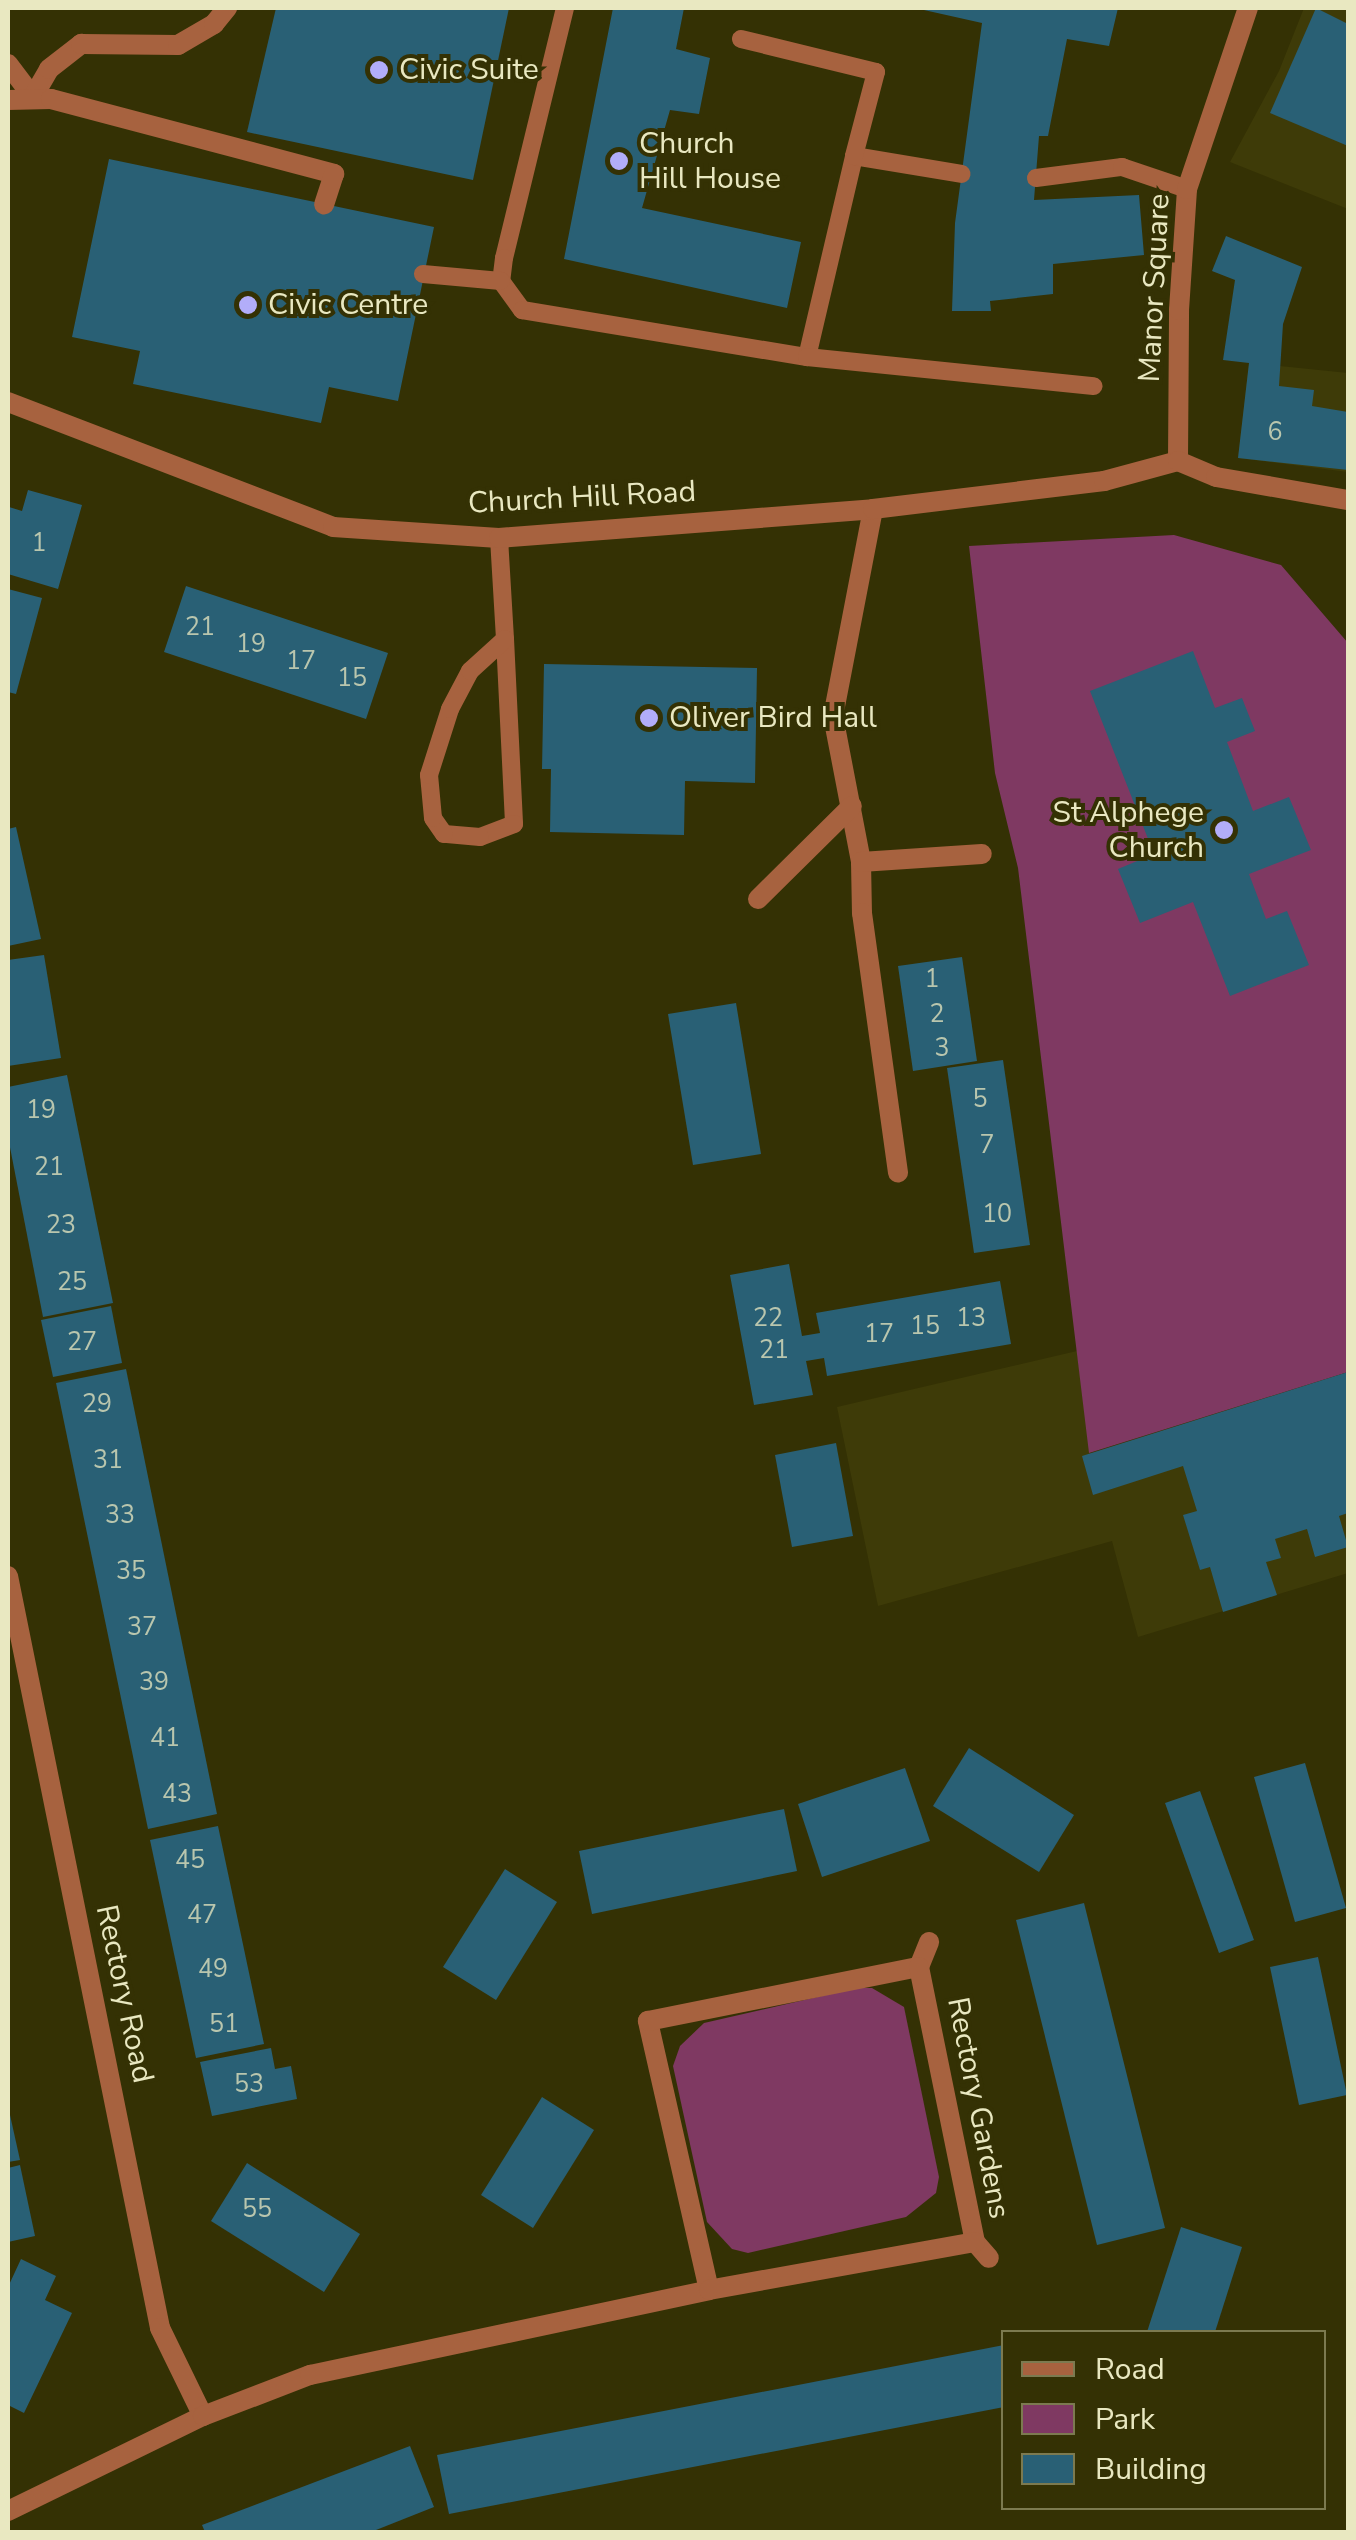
<!DOCTYPE html>
<html>
<head>
<meta charset="utf-8">
<style>
  body { margin:0 }
  #map { position:relative; width:1356px; height:2540px; overflow:hidden; background:#343104; font-family:"Nunito Sans",sans-serif }
  div>[style] { position:absolute }
  .built>* { inset:0; background:#3e3b08 }
  .green>* { inset:0; background:#7f3962 }
  .building>* { inset:0; background:#296075 }
  .service>* { height:18px; margin:-9px; padding:0 9px; transform-origin:9px; border-radius:9px; background:#a7623f }
  .minor>* { height:20px; margin:-10px; padding:0 10px; transform-origin:10px; border-radius:10px; background:#a7623f }
  .tertiary>* { height:20px; margin:-10px; padding:0 10px; transform-origin:10px; border-radius:10px; background:#a7623f }
  .dots>* { width:28px; height:28px; translate:-50% -50%; box-sizing:border-box; border:5px solid #343104; border-radius:50% }
  span { translate:-50% -50%; white-space:nowrap; text-align:center; line-height:1.15; -webkit-text-stroke:8px #343104; paint-order:stroke }
  .number-label { font-size:25px; color:#b9c6ae }
  .number-label span { -webkit-text-stroke-width:0 }
  .poi-label { font-size:30px; color:#e9e8c1 }
  .left { translate:0 -50%; text-align:left }
  .right { translate:-100% -50%; text-align:right }
  .street-label { font-size:30px; color:#e9e8c1 }
  .frame { position:absolute; inset:0; border:10px solid #e9e8c1; pointer-events:none }
  .legend { position:absolute; left:1001px; top:2330px; width:325px; height:180px; box-sizing:border-box; background:#343104; border:2px solid #7c7a50; margin:0; padding:12px 18px; list-style:none; font-size:30px; color:#e9e8c1 }
  .legend li { display:flex; align-items:center; gap:20px; height:50px }
  .legend b { width:50px; border:2px solid #7c7a50 }
</style>
</head>
<body>
<div id="map">
  <div class="built">
    <div style="clip-path:polygon(1304px 8px,1348px 8px,1348px 209px,1230px 162px,1279px 71px)"></div>
    <div style="clip-path:polygon(1249px 363px,1348px 373px,1348px 472px,1238px 458px)"></div>
    <div style="clip-path:polygon(1077px 1351px,1090px 1453px,1348px 1372px,1348px 1573px,1138px 1637px,1112px 1541px,878px 1606px,837px 1407px)"></div>
  </div>
  <div class="green">
    <div style="clip-path:polygon(1174px 535px,1281px 565px,1348px 643px,1348px 1372px,1089px 1453px,1018px 868px,995px 773px,969px 546px)"></div>
    <div style="clip-path:polygon(856px 1988px,872px 1988px,904px 2007px,939px 2177px,936px 2193px,906px 2217px,748px 2253px,732px 2249px,707px 2222px,673px 2066px,680px 2046px,704px 2023px)"></div>
  </div>
  <div class="building">
    <div style="clip-path:polygon(276px 8px,509px 8px,473px 180px,247px 132px)"></div>
    <div style="clip-path:polygon(613px 8px,684px 8px,676px 49px,710px 58px,699px 114px,670px 110px,642px 208px,801px 242px,787px 308px,564px 259px)"></div>
    <div style="clip-path:polygon(915px 8px,1118px 8px,1109px 46px,1067px 39px,1048px 136px,1039px 136px,1034px 200px,1139px 195px,1144px 255px,1053px 264px,1053px 294px,990px 301px,991px 311px,952px 311px,955px 223px,982px 23px)"></div>
    <div style="clip-path:polygon(1316px 8px,1348px 24px,1348px 146px,1270px 113px)"></div>
    <div style="clip-path:polygon(109px 159px,434px 227px,398px 401px,329px 387px,321px 423px,133px 384px,140px 351px,72px 337px)"></div>
    <div style="clip-path:polygon(1226px 236px,1302px 267px,1283px 324px,1279px 386px,1314px 390px,1312px 406px,1348px 412px,1348px 470px,1238px 458px,1249px 363px,1223px 360px,1235px 280px,1212px 271px)"></div>
    <div style="clip-path:polygon(28px 490px,82px 505px,58px 589px,8px 574px,8px 512px,9px 507px,22px 511px)"></div>
    <div style="clip-path:polygon(186px 586px,388px 653px,366px 719px,164px 652px)"></div>
    <div style="clip-path:polygon(8px 589px,42px 598px,16px 694px,8px 692px)"></div>
    <div style="clip-path:polygon(1193px 651px,1215px 708px,1242px 698px,1255px 731px,1227px 742px,1253px 811px,1289px 797px,1311px 850px,1249px 874px,1266px 919px,1287px 911px,1309px 965px,1230px 996px,1193px 902px,1140px 923px,1118px 869px,1154px 854px,1090px 691px)"></div>
    <div style="clip-path:polygon(544px 664px,757px 668px,755px 783px,685px 781px,684px 835px,550px 832px,551px 769px,542px 769px)"></div>
    <div style="clip-path:polygon(16px 827px,41px 939px,8px 946px,8px 829px)"></div>
    <div style="clip-path:polygon(44px 955px,61px 1058px,8px 1066px,8px 960px)"></div>
    <div style="clip-path:polygon(962px 957px,977px 1061px,913px 1071px,898px 966px)"></div>
    <div style="clip-path:polygon(736px 1003px,761px 1154px,693px 1165px,668px 1014px)"></div>
    <div style="clip-path:polygon(1003px 1060px,1030px 1245px,974px 1253px,947px 1068px)"></div>
    <div style="clip-path:polygon(67px 1075px,113px 1303px,43px 1317px,8px 1137px,8px 1087px)"></div>
    <div style="clip-path:polygon(789px 1264px,802px 1336px,820px 1333px,816px 1313px,1000px 1281px,1011px 1344px,827px 1376px,824px 1358px,806px 1361px,813px 1395px,754px 1405px,730px 1275px)"></div>
    <div style="clip-path:polygon(111px 1306px,122px 1363px,53px 1377px,41px 1320px)"></div>
    <div style="clip-path:polygon(126px 1369px,217px 1814px,148px 1829px,56px 1383px)"></div>
    <div style="clip-path:polygon(1348px 1372px,1348px 1513px,1339px 1516px,1348px 1547px,1315px 1557px,1307px 1529px,1275px 1539px,1281px 1558px,1266px 1562px,1277px 1595px,1223px 1612px,1210px 1567px,1200px 1570px,1183px 1515px,1197px 1511px,1183px 1466px,1093px 1495px,1082px 1456px)"></div>
    <div style="clip-path:polygon(836px 1443px,853px 1536px,792px 1547px,775px 1455px)"></div>
    <div style="clip-path:polygon(969px 1748px,1074px 1815px,1039px 1872px,933px 1806px)"></div>
    <div style="clip-path:polygon(1305px 1763px,1346px 1908px,1295px 1922px,1254px 1777px)"></div>
    <div style="clip-path:polygon(905px 1768px,930px 1841px,822px 1877px,798px 1804px)"></div>
    <div style="clip-path:polygon(1200px 1791px,1254px 1940px,1219px 1953px,1165px 1803px)"></div>
    <div style="clip-path:polygon(784px 1809px,797px 1871px,592px 1914px,579px 1851px)"></div>
    <div style="clip-path:polygon(218px 1826px,264px 2044px,196px 2058px,150px 1840px)"></div>
    <div style="clip-path:polygon(505px 1869px,557px 1902px,496px 2000px,443px 1967px)"></div>
    <div style="clip-path:polygon(1084px 1903px,1165px 2228px,1097px 2245px,1016px 1920px)"></div>
    <div style="clip-path:polygon(1318px 1957px,1347px 2095px,1299px 2105px,1270px 1967px)"></div>
    <div style="clip-path:polygon(271px 2048px,275px 2069px,291px 2066px,297px 2099px,212px 2116px,200px 2062px)"></div>
    <div style="clip-path:polygon(542px 2097px,594px 2130px,533px 2228px,481px 2195px)"></div>
    <div style="clip-path:polygon(8px 2106px,20px 2160px,8px 2162px)"></div>
    <div style="clip-path:polygon(247px 2163px,360px 2234px,324px 2292px,211px 2221px)"></div>
    <div style="clip-path:polygon(20px 2165px,35px 2236px,8px 2242px,8px 2168px)"></div>
    <div style="clip-path:polygon(1181px 2227px,1242px 2247px,1215px 2332px,1147px 2332px)"></div>
    <div style="clip-path:polygon(21px 2259px,56px 2276px,45px 2300px,72px 2313px,24px 2413px,8px 2405px,8px 2287px)"></div>
    <div style="clip-path:polygon(1004px 2345px,1004px 2407px,449px 2514px,437px 2455px)"></div>
    <div style="clip-path:polygon(410px 2446px,434px 2507px,371px 2532px,205px 2532px,202px 2525px)"></div>
  </div>
  <div class="service">
    <div style="left:565px;top:8px;width:257px;rotate:103.7deg"></div>
    <div style="left:504px;top:258px;width:23px;rotate:97deg"></div>
    <div style="left:501px;top:281px;width:36px;rotate:54deg"></div>
    <div style="left:522px;top:310px;width:289px;rotate:9.4deg"></div>
    <div style="left:807px;top:357px;width:206px;rotate:-76.8deg"></div>
    <div style="left:854px;top:156px;width:109px;rotate:9.5deg"></div>
    <div style="left:741px;top:39px;width:139px;rotate:13.7deg"></div>
    <div style="left:876px;top:72px;width:87px;rotate:104.7deg"></div>
    <div style="left:1036px;top:178px;width:87px;rotate:-7.3deg"></div>
    <div style="left:1122px;top:167px;width:69px;rotate:18.7deg"></div>
    <div style="left:423px;top:274px;width:78px;rotate:5.1deg"></div>
    <div style="left:807px;top:357px;width:288px;rotate:5.8deg"></div>
    <div style="left:499px;top:538px;width:101px;rotate:86.6deg"></div>
    <div style="left:505px;top:639px;width:185px;rotate:87.2deg"></div>
    <div style="left:514px;top:824px;width:36px;rotate:159deg"></div>
    <div style="left:480px;top:837px;width:36px;rotate:-175deg"></div>
    <div style="left:444px;top:834px;width:19px;rotate:-125deg"></div>
    <div style="left:433px;top:818px;width:43px;rotate:-95.3deg"></div>
    <div style="left:429px;top:775px;width:69px;rotate:-72.3deg"></div>
    <div style="left:450px;top:709px;width:43px;rotate:-62.2deg"></div>
    <div style="left:470px;top:671px;width:47px;rotate:-42.4deg"></div>
  </div>
  <div class="minor">
    <div style="left:8px;top:64px;width:41px;rotate:52.9deg"></div>
    <div style="left:33px;top:97px;width:32px;rotate:-60deg"></div>
    <div style="left:49px;top:69px;width:41px;rotate:-38deg"></div>
    <div style="left:81px;top:44px;width:97px;rotate:0.6deg"></div>
    <div style="left:178px;top:45px;width:42px;rotate:-30.3deg"></div>
    <div style="left:214px;top:24px;width:21px;rotate:-51deg"></div>
    <div style="left:8px;top:100px;width:43px;rotate:-1.3deg"></div>
    <div style="left:51px;top:99px;width:293px;rotate:14.8deg"></div>
    <div style="left:334px;top:174px;width:32px;rotate:108deg"></div>
    <div style="left:1178px;top:461px;width:151px;rotate:-89.6deg"></div>
    <div style="left:1179px;top:310px;width:121px;rotate:-86.2deg"></div>
    <div style="left:1187px;top:189px;width:191px;rotate:-71.4deg"></div>
    <div style="left:873px;top:509px;width:211px;rotate:100.9deg"></div>
    <div style="left:833px;top:716px;width:149px;rotate:79.1deg"></div>
    <div style="left:861px;top:862px;width:51px;rotate:88.9deg"></div>
    <div style="left:862px;top:913px;width:262px;rotate:82.1deg"></div>
    <div style="left:861px;top:862px;width:121px;rotate:-3.8deg"></div>
    <div style="left:758px;top:899px;width:132px;rotate:-44.7deg"></div>
    <div style="left:8px;top:1576px;width:767px;rotate:78.57deg"></div>
    <div style="left:160px;top:2328px;width:98px;rotate:64deg"></div>
    <div style="left:919px;top:1967px;width:27px;rotate:-68deg"></div>
    <div style="left:975px;top:2242px;width:21px;rotate:49deg"></div>
    <div style="left:8px;top:2511px;width:217px;rotate:-26deg"></div>
    <div style="left:203px;top:2416px;width:115px;rotate:-21deg"></div>
    <div style="left:310px;top:2375px;width:408px;rotate:-12deg"></div>
    <div style="left:709px;top:2290px;width:276px;rotate:-102.8deg"></div>
    <div style="left:648px;top:2021px;width:276px;rotate:-11.3deg"></div>
    <div style="left:919px;top:1967px;width:281px;rotate:78.5deg"></div>
    <div style="left:975px;top:2242px;width:270px;rotate:169.8deg"></div>
  </div>
  <div class="tertiary">
    <div style="left:8px;top:402px;width:348px;rotate:21deg"></div>
    <div style="left:333px;top:527px;width:166px;rotate:3.8deg"></div>
    <div style="left:499px;top:538px;width:375px;rotate:-4.4deg"></div>
    <div style="left:873px;top:509px;width:233px;rotate:-6.9deg"></div>
    <div style="left:1104px;top:481px;width:77px;rotate:-15.1deg"></div>
    <div style="left:1178px;top:461px;width:41px;rotate:22.8deg"></div>
    <div style="left:1216px;top:477px;width:134px;rotate:9.9deg"></div>
  </div>
  <div class="dots">
    <div style="left:379px;top:70px;background:#b2adf9"></div>
    <div style="left:619px;top:161px;background:#b2adf9"></div>
    <div style="left:248px;top:305px;background:#b2adf9"></div>
    <div style="left:649px;top:718px;background:#b2adf9"></div>
    <div style="left:1224px;top:830px;background:#b2adf9"></div>
  </div>
  <div class="number-label">
    <span style="left:1275px;top:432px">6</span>
    <span style="left:39px;top:543px">1</span>
    <span style="left:200px;top:627px">21</span>
    <span style="left:251px;top:644px">19</span>
    <span style="left:301px;top:661px">17</span>
    <span style="left:352px;top:678px">15</span>
    <span style="left:932px;top:979px">1</span>
    <span style="left:937px;top:1014px">2</span>
    <span style="left:942px;top:1048px">3</span>
    <span style="left:980px;top:1099px">5</span>
    <span style="left:41px;top:1110px">19</span>
    <span style="left:987px;top:1145px">7</span>
    <span style="left:49px;top:1167px">21</span>
    <span style="left:997px;top:1214px">10</span>
    <span style="left:61px;top:1225px">23</span>
    <span style="left:72px;top:1282px">25</span>
    <span style="left:768px;top:1318px">22</span>
    <span style="left:971px;top:1318px">13</span>
    <span style="left:925px;top:1326px">15</span>
    <span style="left:879px;top:1334px">17</span>
    <span style="left:82px;top:1342px">27</span>
    <span style="left:774px;top:1350px">21</span>
    <span style="left:97px;top:1404px">29</span>
    <span style="left:108px;top:1460px">31</span>
    <span style="left:120px;top:1515px">33</span>
    <span style="left:131px;top:1571px">35</span>
    <span style="left:142px;top:1627px">37</span>
    <span style="left:154px;top:1682px">39</span>
    <span style="left:165px;top:1738px">41</span>
    <span style="left:177px;top:1794px">43</span>
    <span style="left:190px;top:1860px">45</span>
    <span style="left:202px;top:1915px">47</span>
    <span style="left:213px;top:1969px">49</span>
    <span style="left:224px;top:2024px">51</span>
    <span style="left:249px;top:2084px">53</span>
    <span style="left:257px;top:2209px">55</span>
  </div>
  <div class="poi-label">
    <span class="left" style="left:399px;top:70px">Civic Suite</span>
    <span class="left" style="left:639px;top:161px">Church<br>Hill House</span>
    <span class="left" style="left:268px;top:305px">Civic Centre</span>
    <span class="left" style="left:669px;top:718px">Oliver Bird Hall</span>
    <span class="right" style="left:1204px;top:830px">St Alphege<br>Church</span>
  </div>
  <div class="street-label">
    <span style="left:1155px;top:288px;rotate:-87deg">Manor Square</span>
    <span style="left:582px;top:498px;rotate:-3deg">Church Hill Road</span>
    <span style="left:124px;top:1994px;rotate:78deg">Rectory Road</span>
    <span style="left:978px;top:2108px;rotate:79deg">Rectory Gardens</span>
  </div>
  <div class="frame"></div>
  <ul class="legend">
  <li><b style="height:12px;background:#a7623f"></b>Road</li>
  <li><b style="height:28px;background:#7f3962"></b>Park</li>
  <li><b style="height:28px;background:#296075"></b>Building</li>
  </ul>
</div>
</body>
</html>
